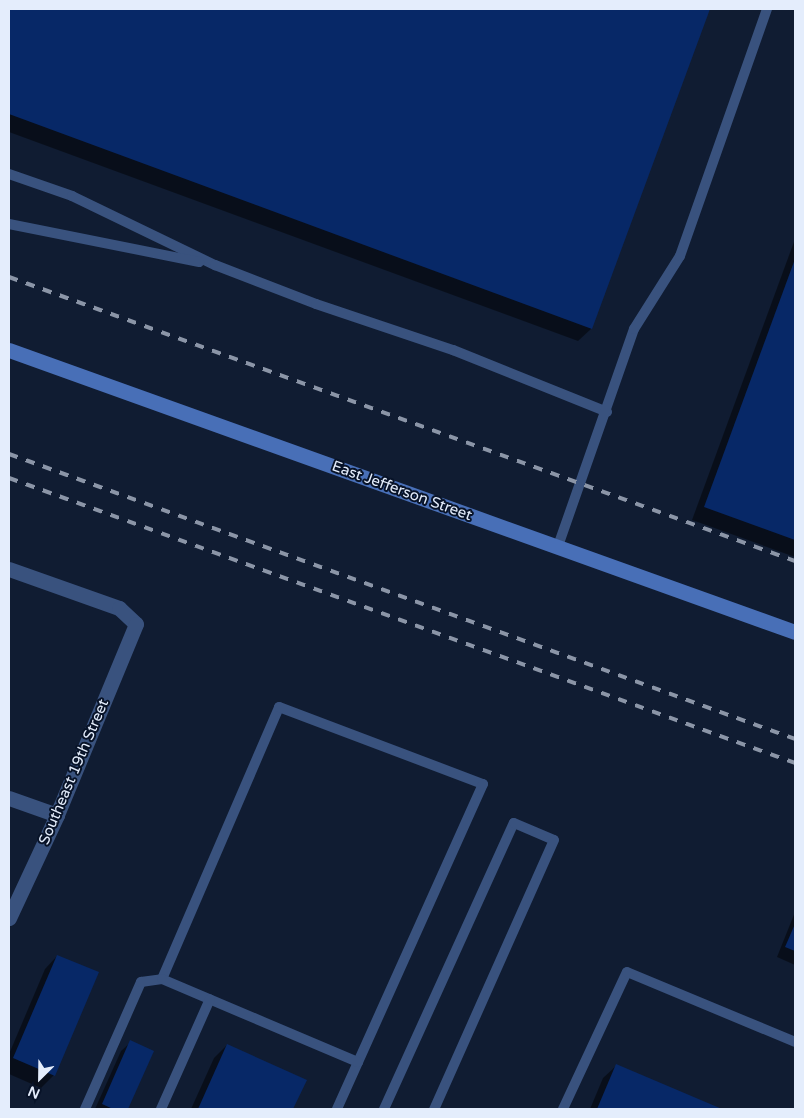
<!DOCTYPE html>
<html>
<head>
<meta charset="utf-8">
<style>
  body { margin:0 }
  #map { position:relative; width:804px; height:1118px; overflow:hidden; background:#101c32; font-family:"Varela Round",sans-serif }
  div>[style] { position:absolute }
  .shadow>* { inset:0; background:#0007 }
  .building>* { inset:0; background:#072867 }
  .service>* { height:10px; margin:-5px; padding:0 5px; transform-origin:5px; border-radius:5px; background:#39527e }
  .minor>* { height:15px; margin:-7.5px; padding:0 7.5px; transform-origin:7.5px; border-radius:7.5px; background:#39527e }
  .secondary>* { height:15px; margin:-7.5px; padding:0 7.5px; transform-origin:7.5px; border-radius:7.5px; background:#486fb7 }
  .rail>* { height:4px; margin-top:-2px; transform-origin:0; background:repeating-linear-gradient(90deg,#8b95a7 0 9px,transparent 0 18px) }
  span { translate:-50% -50%; white-space:nowrap; text-align:center; line-height:1.15; -webkit-text-stroke:4px #081328; paint-order:stroke }
  .street-label { font-size:15px; color:#e4edfc }
  .frame { position:absolute; inset:0; border:10px solid #e4edfc; pointer-events:none }
  .north { position:absolute; left:15px; top:1053px; width:50px; height:50px; -webkit-text-stroke:4px #081328; paint-order:stroke; rotate:203deg; font-size:14px; font-weight:700; line-height:20px; text-align:center; color:#e4edfc }
  .north::after { content:''; display:block; margin:auto; width:18px; height:22px; background:#e4edfc; clip-path:polygon(50% 0,100% 100%,50% 72%,0 100%) }
</style>
</head>
<body>
<div id="map">
  <div class="shadow">
    <div style="clip-path:polygon(9px 9px,709px 9px,591px 329px,578px 341px,9px 132px)"></div>
    <div style="clip-path:polygon(795px 239px,795px 557px,692px 520px)"></div>
    <div style="clip-path:polygon(795px 912px,795px 965px,777px 957px)"></div>
    <div style="clip-path:polygon(57px 956px,54px 1075px,41px 1088px,9px 1074px,9px 1054px,45px 969px)"></div>
    <div style="clip-path:polygon(131px 1042px,152px 1051px,127px 1109px,95px 1109px,121px 1051px)"></div>
    <div style="clip-path:polygon(227px 1045px,305px 1080px,292px 1109px,191px 1109px,214px 1058px)"></div>
    <div style="clip-path:polygon(616px 1066px,719px 1109px,590px 1109px,603px 1078px)"></div>
  </div>
  <div class="building">
    <div style="clip-path:polygon(9px 9px,710px 9px,592px 329px,9px 114px)"></div>
    <div style="clip-path:polygon(795px 259px,795px 540px,704px 507px)"></div>
    <div style="clip-path:polygon(795px 924px,795px 951px,785px 947px)"></div>
    <div style="clip-path:polygon(57px 955px,99px 972px,55px 1076px,13px 1058px)"></div>
    <div style="clip-path:polygon(130px 1040px,154px 1051px,128px 1109px,113px 1109px,102px 1104px)"></div>
    <div style="clip-path:polygon(227px 1044px,307px 1080px,293px 1109px,198px 1109px)"></div>
    <div style="clip-path:polygon(616px 1064px,722px 1109px,597px 1109px)"></div>
  </div>
  <div class="service">
    <div style="left:9px;top:174px;width:67px;rotate:19.2deg"></div>
    <div style="left:72px;top:196px;width:159px;rotate:25.8deg"></div>
    <div style="left:215px;top:265px;width:108px;rotate:21.1deg"></div>
    <div style="left:316px;top:304px;width:145px;rotate:18.6deg"></div>
    <div style="left:453px;top:350px;width:166px;rotate:21.9deg"></div>
    <div style="left:9px;top:224px;width:194px;rotate:11.3deg"></div>
    <div style="left:558px;top:546px;width:230px;rotate:-70.7deg"></div>
    <div style="left:634px;top:329px;width:86px;rotate:-57.8deg"></div>
    <div style="left:680px;top:256px;width:262px;rotate:-70.6deg"></div>
    <div style="left:162px;top:979px;width:296px;rotate:-66.7deg"></div>
    <div style="left:279px;top:707px;width:218px;rotate:20.7deg"></div>
    <div style="left:483px;top:784px;width:356px;rotate:114.2deg"></div>
    <div style="left:85px;top:1109px;width:139px;rotate:-66.2deg"></div>
    <div style="left:141px;top:982px;width:21px;rotate:-8deg"></div>
    <div style="left:162px;top:979px;width:213px;rotate:23deg"></div>
    <div style="left:161px;top:1109px;width:120px;rotate:-66deg"></div>
    <div style="left:384px;top:1109px;width:314px;rotate:-65.6deg"></div>
    <div style="left:514px;top:823px;width:43px;rotate:23deg"></div>
    <div style="left:554px;top:840px;width:295px;rotate:114deg"></div>
    <div style="left:563px;top:1109px;width:151px;rotate:-65deg"></div>
    <div style="left:627px;top:972px;width:182px;rotate:22.6deg"></div>
  </div>
  <div class="minor">
    <div style="left:9px;top:569px;width:117px;rotate:19.5deg"></div>
    <div style="left:119px;top:608px;width:23px;rotate:43deg"></div>
    <div style="left:136px;top:624px;width:207px;rotate:112.5deg"></div>
    <div style="left:57px;top:815px;width:114px;rotate:115deg"></div>
    <div style="left:9px;top:798px;width:51px;rotate:19.5deg"></div>
  </div>
  <div class="secondary">
    <div style="left:9px;top:350px;width:835px;rotate:19.74deg"></div>
  </div>
  <div class="rail">
    <div style="left:9px;top:277px;width:836px;rotate:19.87deg"></div>
    <div style="left:9px;top:454px;width:836px;rotate:19.93deg"></div>
    <div style="left:9px;top:478px;width:836px;rotate:19.93deg"></div>
  </div>
  <div class="street-label">
    <span style="left:402px;top:491px;rotate:20deg">East Jefferson Street</span>
    <span style="left:74px;top:772px;rotate:-67deg">Southeast 19th Street</span>
  </div>
  <div class="frame"></div>
  <div class="north">N</div>
</div>
</body>
</html>
